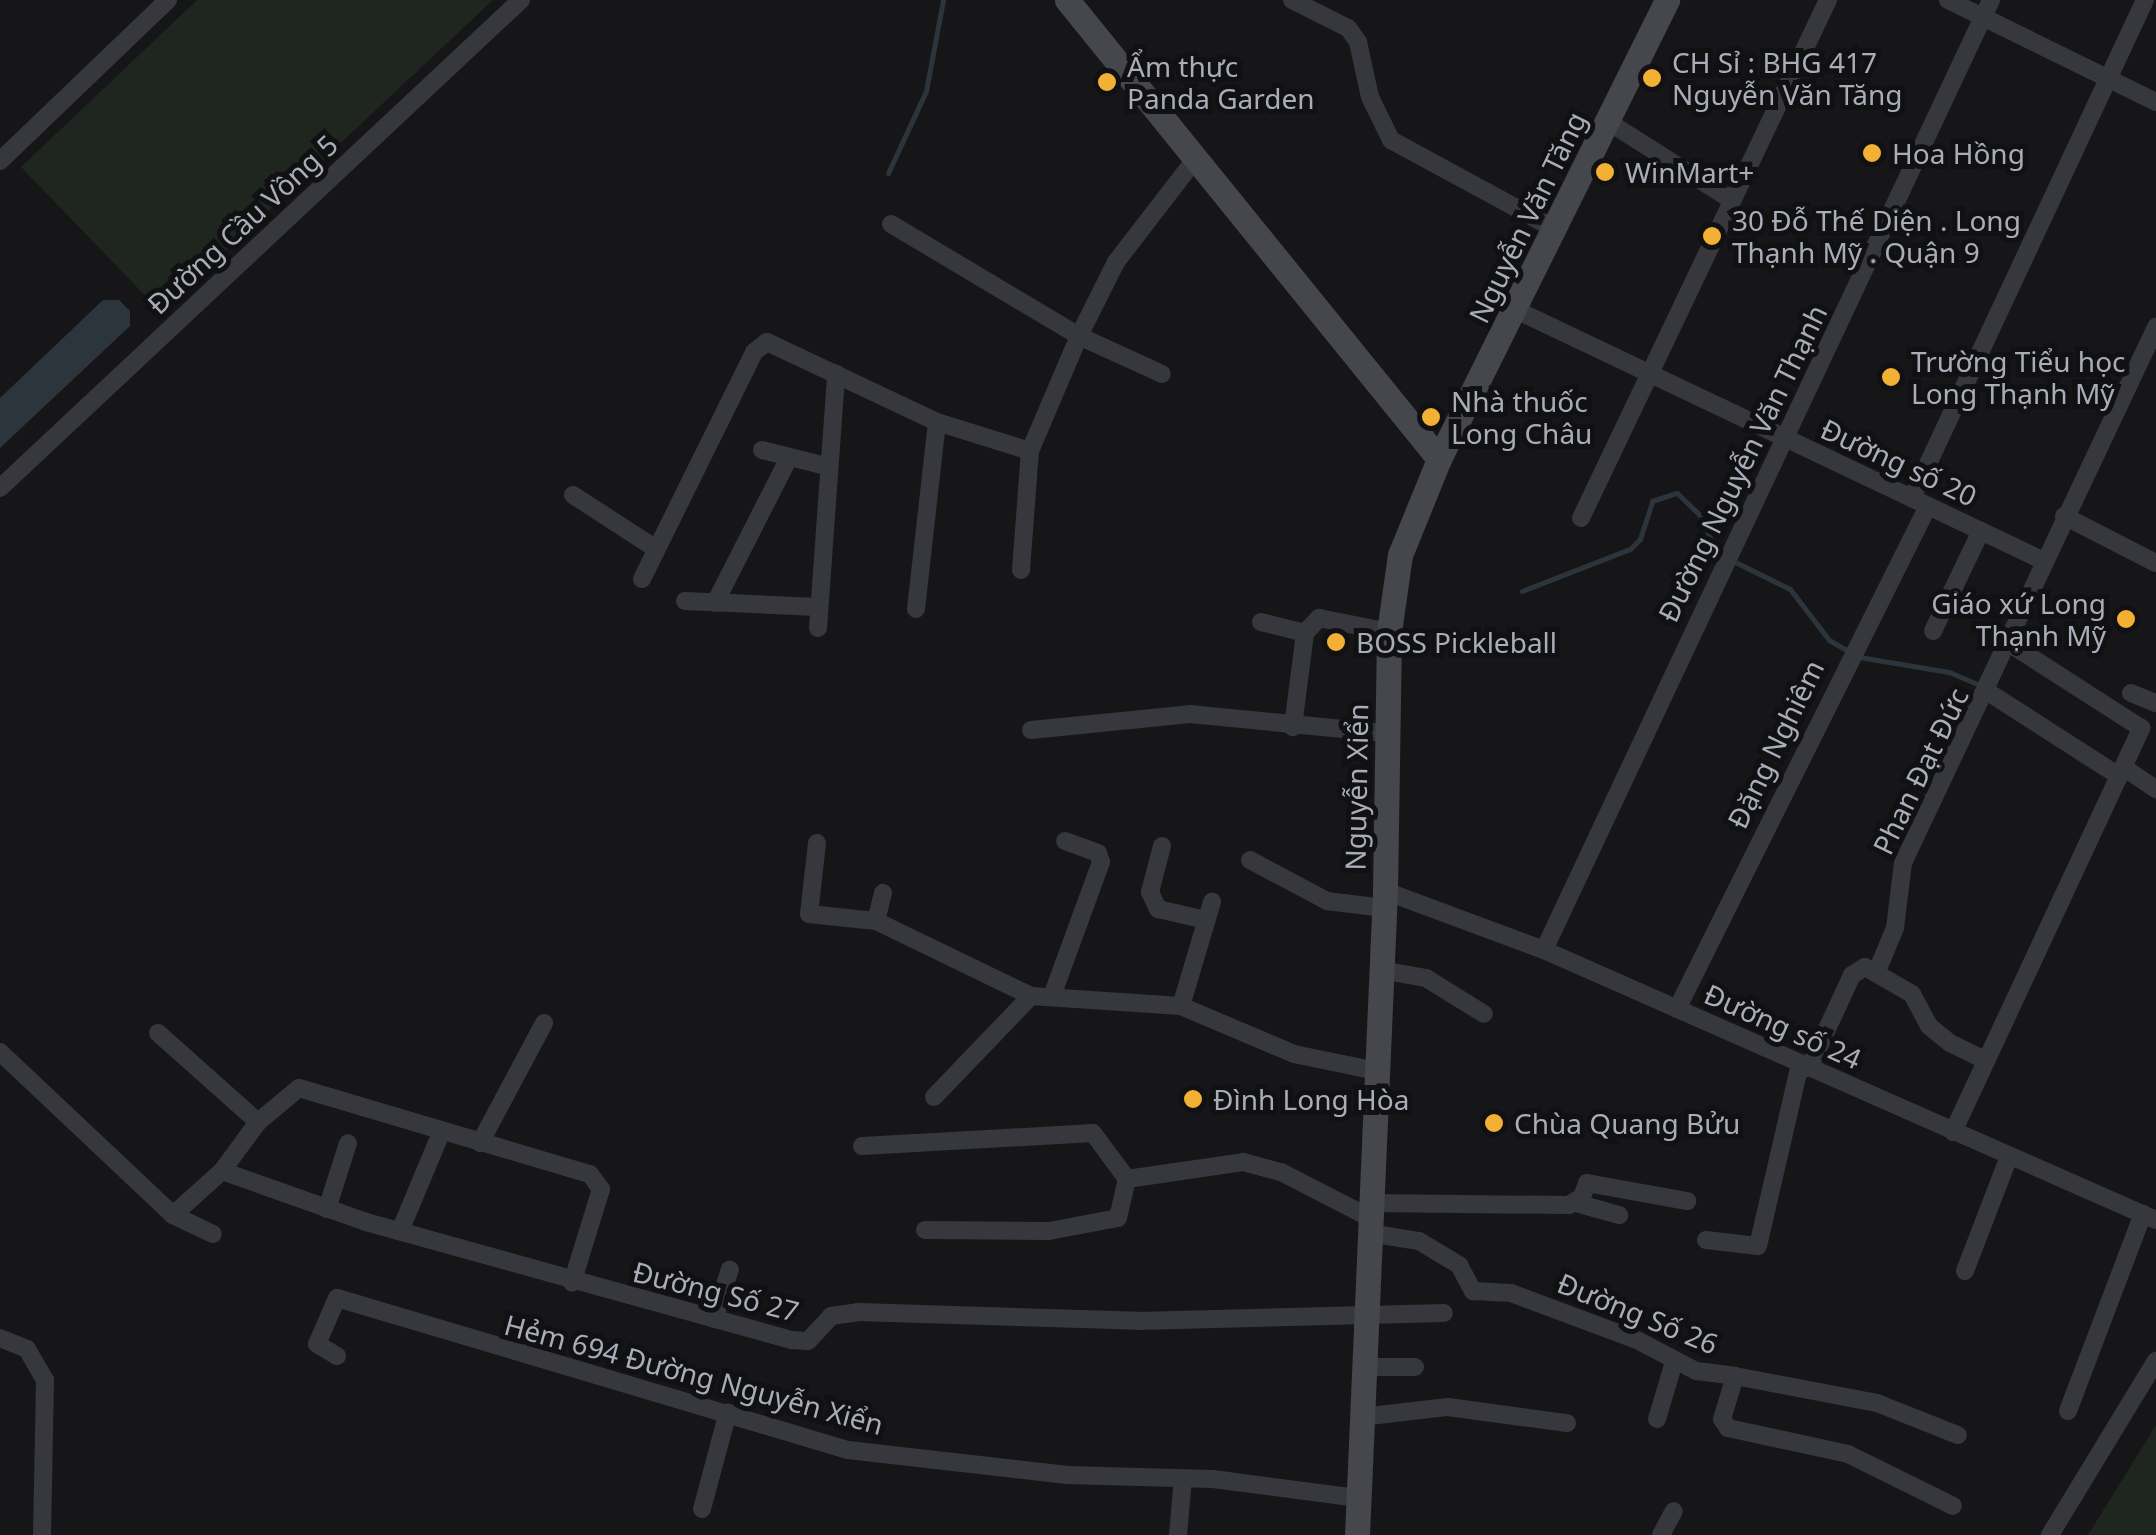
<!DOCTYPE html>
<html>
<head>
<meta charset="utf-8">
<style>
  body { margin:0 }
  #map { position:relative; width:2156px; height:1535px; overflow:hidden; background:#161618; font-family:"Noto Sans",sans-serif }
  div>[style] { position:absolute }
  .green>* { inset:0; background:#1e261f }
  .water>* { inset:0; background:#2c353c }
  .stream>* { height:5px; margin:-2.5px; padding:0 2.5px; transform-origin:2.5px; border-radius:2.5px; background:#2c353c }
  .minor>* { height:18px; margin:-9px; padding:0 9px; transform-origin:9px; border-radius:9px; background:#37383d }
  .secondary>* { height:25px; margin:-12.5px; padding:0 12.5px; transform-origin:12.5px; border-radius:12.5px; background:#45474d }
  .dots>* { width:28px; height:28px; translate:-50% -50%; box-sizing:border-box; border:5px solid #111113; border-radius:50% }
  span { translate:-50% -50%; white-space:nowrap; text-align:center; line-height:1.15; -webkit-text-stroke:10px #111113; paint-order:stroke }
  .poi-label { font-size:28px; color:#a8adb8 }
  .left { translate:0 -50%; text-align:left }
  .right { translate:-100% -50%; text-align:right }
  .street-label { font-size:28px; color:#a8adb8 }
</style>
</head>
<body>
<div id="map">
  <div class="green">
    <div style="clip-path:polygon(197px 0,493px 0,161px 312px,21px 167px)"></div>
    <div style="clip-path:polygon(2156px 1425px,2156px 1535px,2088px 1535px)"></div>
  </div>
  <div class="water">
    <div style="clip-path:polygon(103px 300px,119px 300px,130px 311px,130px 326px,0 448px,0 398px)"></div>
  </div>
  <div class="stream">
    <div style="left:888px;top:173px;width:90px;rotate:-65.1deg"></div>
    <div style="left:926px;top:91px;width:93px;rotate:-79.4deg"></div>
    <div style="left:1522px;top:591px;width:116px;rotate:-21.3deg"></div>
    <div style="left:1630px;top:549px;width:14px;rotate:-45deg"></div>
    <div style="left:1640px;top:539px;width:40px;rotate:-72deg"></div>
    <div style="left:1652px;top:501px;width:26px;rotate:-18deg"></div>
    <div style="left:1677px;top:493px;width:30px;rotate:44deg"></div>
    <div style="left:1699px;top:514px;width:43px;rotate:65.2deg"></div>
    <div style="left:1717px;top:553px;width:81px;rotate:26.3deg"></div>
    <div style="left:1790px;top:589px;width:64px;rotate:52.6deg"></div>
    <div style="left:1829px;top:640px;width:24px;rotate:30deg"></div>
    <div style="left:1859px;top:657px;width:91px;rotate:9.5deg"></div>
    <div style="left:1949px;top:672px;width:30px;rotate:23deg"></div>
  </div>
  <div class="minor">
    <div style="left:1292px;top:0;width:63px;rotate:26.6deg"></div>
    <div style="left:1348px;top:28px;width:17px;rotate:54deg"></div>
    <div style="left:1358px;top:42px;width:56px;rotate:77.7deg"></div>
    <div style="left:1370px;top:97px;width:48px;rotate:64deg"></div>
    <div style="left:1391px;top:140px;width:187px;rotate:28.5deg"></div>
    <div style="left:1948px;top:0;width:232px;rotate:26.1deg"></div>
    <div style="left:1607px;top:121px;width:146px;rotate:32.4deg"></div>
    <div style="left:0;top:161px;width:233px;rotate:-43.8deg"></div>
    <div style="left:891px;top:224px;width:219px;rotate:30.8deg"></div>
    <div style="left:1079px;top:336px;width:91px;rotate:24.6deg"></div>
    <div style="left:1516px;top:310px;width:585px;rotate:25.43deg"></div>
    <div style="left:762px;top:450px;width:66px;rotate:14deg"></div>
    <div style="left:0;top:488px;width:714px;rotate:-43.13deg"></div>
    <div style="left:573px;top:495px;width:99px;rotate:33deg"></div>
    <div style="left:1912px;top:498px;width:550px;rotate:-64.93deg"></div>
    <div style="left:2064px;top:516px;width:103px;rotate:27.1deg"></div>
    <div style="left:1581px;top:518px;width:574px;rotate:-64.51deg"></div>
    <div style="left:1021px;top:570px;width:119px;rotate:-85.7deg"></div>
    <div style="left:1030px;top:451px;width:125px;rotate:-66.9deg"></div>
    <div style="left:1079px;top:336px;width:83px;rotate:-63.4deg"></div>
    <div style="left:1116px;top:262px;width:133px;rotate:-52.4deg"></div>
    <div style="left:642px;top:579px;width:253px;rotate:-63.7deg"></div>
    <div style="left:754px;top:352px;width:16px;rotate:-38deg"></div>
    <div style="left:767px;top:342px;width:188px;rotate:25.2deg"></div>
    <div style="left:937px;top:422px;width:97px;rotate:17.3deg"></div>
    <div style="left:685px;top:601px;width:132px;rotate:2.6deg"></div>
    <div style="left:715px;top:603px;width:163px;rotate:-63deg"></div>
    <div style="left:916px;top:609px;width:188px;rotate:-83.6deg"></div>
    <div style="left:1261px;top:622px;width:45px;rotate:14deg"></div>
    <div style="left:1305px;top:633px;width:95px;rotate:97.3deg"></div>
    <div style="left:818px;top:628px;width:255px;rotate:-85.9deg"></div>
    <div style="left:1933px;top:631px;width:111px;rotate:-64.4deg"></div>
    <div style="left:1305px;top:633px;width:21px;rotate:-47deg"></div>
    <div style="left:1319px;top:618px;width:71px;rotate:11.3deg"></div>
    <div style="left:1988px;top:692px;width:156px;rotate:32.7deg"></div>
    <div style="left:2131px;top:693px;width:27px;rotate:22deg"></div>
    <div style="left:1031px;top:730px;width:160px;rotate:-5.7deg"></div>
    <div style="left:1190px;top:714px;width:196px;rotate:5.6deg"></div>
    <div style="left:2123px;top:767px;width:40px;rotate:34deg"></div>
    <div style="left:817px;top:843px;width:71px;rotate:96.4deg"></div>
    <div style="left:809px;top:914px;width:67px;rotate:6deg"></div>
    <div style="left:876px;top:921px;width:172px;rotate:25.8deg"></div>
    <div style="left:1031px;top:996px;width:150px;rotate:3.8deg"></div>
    <div style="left:1181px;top:1006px;width:123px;rotate:23deg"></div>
    <div style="left:1294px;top:1054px;width:85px;rotate:11.6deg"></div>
    <div style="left:1162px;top:846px;width:48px;rotate:104.6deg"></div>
    <div style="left:1150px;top:892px;width:19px;rotate:65deg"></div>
    <div style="left:1158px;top:909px;width:49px;rotate:12.9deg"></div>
    <div style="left:1250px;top:860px;width:87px;rotate:28deg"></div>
    <div style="left:1327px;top:901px;width:57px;rotate:7deg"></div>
    <div style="left:1385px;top:891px;width:170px;rotate:20.4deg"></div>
    <div style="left:1544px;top:950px;width:669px;rotate:23.81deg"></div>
    <div style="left:876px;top:921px;width:29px;rotate:-76deg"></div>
    <div style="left:1544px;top:950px;width:1050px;rotate:-64.8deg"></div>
    <div style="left:1381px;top:970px;width:46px;rotate:10.1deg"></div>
    <div style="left:1426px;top:978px;width:68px;rotate:31.8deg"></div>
    <div style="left:1877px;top:971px;width:47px;rotate:-67.3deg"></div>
    <div style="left:1895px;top:928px;width:65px;rotate:-83deg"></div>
    <div style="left:1903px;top:863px;width:593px;rotate:-64.73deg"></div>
    <div style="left:1052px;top:996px;width:143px;rotate:-69.9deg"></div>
    <div style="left:1101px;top:862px;width:9px;rotate:-108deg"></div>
    <div style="left:1098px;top:853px;width:35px;rotate:-160deg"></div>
    <div style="left:1181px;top:1006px;width:109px;rotate:-73.4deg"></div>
    <div style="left:1677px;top:1009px;width:562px;rotate:-63.48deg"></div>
    <div style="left:158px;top:1033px;width:134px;rotate:41.7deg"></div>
    <div style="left:0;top:1052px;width:238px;rotate:43.3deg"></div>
    <div style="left:173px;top:1215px;width:66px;rotate:-41.9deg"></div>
    <div style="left:222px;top:1171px;width:61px;rotate:-53.7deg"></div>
    <div style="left:258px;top:1122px;width:53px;rotate:-39.7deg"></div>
    <div style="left:299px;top:1088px;width:303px;rotate:16.5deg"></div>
    <div style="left:590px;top:1174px;width:19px;rotate:54deg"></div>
    <div style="left:601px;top:1189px;width:98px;rotate:107.1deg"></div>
    <div style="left:1809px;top:1068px;width:102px;rotate:-65.2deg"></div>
    <div style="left:1852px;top:975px;width:15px;rotate:-32deg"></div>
    <div style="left:1865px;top:967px;width:54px;rotate:29.9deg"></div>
    <div style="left:1912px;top:994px;width:36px;rotate:62deg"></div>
    <div style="left:1929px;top:1026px;width:27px;rotate:39deg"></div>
    <div style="left:1950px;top:1043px;width:39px;rotate:26deg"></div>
    <div style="left:934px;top:1097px;width:140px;rotate:-46.2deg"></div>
    <div style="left:1953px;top:1132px;width:446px;rotate:-65deg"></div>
    <div style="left:2141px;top:728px;width:156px;rotate:-147.3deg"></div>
    <div style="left:480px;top:1143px;width:136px;rotate:-61.9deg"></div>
    <div style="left:862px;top:1146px;width:231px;rotate:-3.2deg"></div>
    <div style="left:1093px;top:1133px;width:57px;rotate:53.5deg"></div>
    <div style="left:222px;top:1171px;width:153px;rotate:19.5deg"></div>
    <div style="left:366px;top:1222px;width:441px;rotate:15.5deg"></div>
    <div style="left:791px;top:1340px;width:17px;rotate:3deg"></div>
    <div style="left:808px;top:1341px;width:34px;rotate:-47deg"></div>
    <div style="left:831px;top:1316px;width:27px;rotate:-8deg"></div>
    <div style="left:858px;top:1312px;width:280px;rotate:1.8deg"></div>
    <div style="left:1138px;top:1321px;width:306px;rotate:-1.5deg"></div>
    <div style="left:1370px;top:1203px;width:199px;rotate:0.6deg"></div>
    <div style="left:1569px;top:1205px;width:15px;rotate:-32deg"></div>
    <div style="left:1582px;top:1197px;width:15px;rotate:-70deg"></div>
    <div style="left:1587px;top:1183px;width:102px;rotate:10.2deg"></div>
    <div style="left:1576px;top:1203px;width:45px;rotate:15.6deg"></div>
    <div style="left:327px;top:1209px;width:69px;rotate:-72.3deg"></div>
    <div style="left:173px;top:1215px;width:44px;rotate:25.4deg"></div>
    <div style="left:925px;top:1230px;width:124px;rotate:0.5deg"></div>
    <div style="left:1049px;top:1231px;width:70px;rotate:-10.7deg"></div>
    <div style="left:1118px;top:1218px;width:40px;rotate:-77deg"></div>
    <div style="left:1127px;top:1179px;width:117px;rotate:-8.3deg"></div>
    <div style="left:1243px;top:1162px;width:39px;rotate:15deg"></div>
    <div style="left:1281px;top:1172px;width:100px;rotate:27.3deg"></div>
    <div style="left:400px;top:1231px;width:106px;rotate:-67.3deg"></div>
    <div style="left:1368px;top:1233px;width:52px;rotate:8.9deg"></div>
    <div style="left:1419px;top:1241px;width:47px;rotate:31deg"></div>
    <div style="left:1459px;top:1265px;width:30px;rotate:62deg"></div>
    <div style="left:1473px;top:1291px;width:38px;rotate:3deg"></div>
    <div style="left:1511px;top:1293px;width:134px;rotate:20.5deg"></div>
    <div style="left:1637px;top:1340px;width:67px;rotate:27.7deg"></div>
    <div style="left:1696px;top:1371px;width:39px;rotate:7deg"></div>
    <div style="left:1735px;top:1376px;width:45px;rotate:106.8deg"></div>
    <div style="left:1722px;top:1419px;width:11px;rotate:56deg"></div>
    <div style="left:1728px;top:1428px;width:123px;rotate:12.2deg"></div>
    <div style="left:1848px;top:1454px;width:117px;rotate:26.3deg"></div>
    <div style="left:1706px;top:1240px;width:52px;rotate:6.6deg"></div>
    <div style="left:1758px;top:1246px;width:187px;rotate:-77deg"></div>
    <div style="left:1965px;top:1271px;width:120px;rotate:-69deg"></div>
    <div style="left:714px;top:1319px;width:52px;rotate:-72.3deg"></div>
    <div style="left:0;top:1338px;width:29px;rotate:22deg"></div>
    <div style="left:27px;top:1349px;width:36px;rotate:60deg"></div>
    <div style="left:45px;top:1380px;width:155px;rotate:91.1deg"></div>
    <div style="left:337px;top:1356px;width:23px;rotate:-149deg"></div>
    <div style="left:317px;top:1344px;width:50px;rotate:-66.5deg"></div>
    <div style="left:337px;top:1298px;width:533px;rotate:16.57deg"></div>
    <div style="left:848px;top:1450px;width:219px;rotate:6.5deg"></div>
    <div style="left:1066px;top:1475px;width:147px;rotate:1.6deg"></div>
    <div style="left:1213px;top:1479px;width:145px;rotate:7.5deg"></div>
    <div style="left:1363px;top:1367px;width:52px"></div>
    <div style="left:1735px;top:1376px;width:145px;rotate:10.8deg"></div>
    <div style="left:1877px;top:1403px;width:87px;rotate:21.6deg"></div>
    <div style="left:2068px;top:1411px;width:211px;rotate:-69.2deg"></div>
    <div style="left:1361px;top:1417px;width:88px;rotate:-6.6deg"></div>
    <div style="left:1448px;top:1407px;width:120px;rotate:7.7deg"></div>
    <div style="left:1657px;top:1419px;width:59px;rotate:-73.4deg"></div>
    <div style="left:702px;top:1509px;width:100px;rotate:-75deg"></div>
    <div style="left:1178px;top:1535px;width:57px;rotate:-85deg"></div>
    <div style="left:1661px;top:1535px;width:27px;rotate:-62deg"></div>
    <div style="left:2050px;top:1535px;width:204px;rotate:-58.7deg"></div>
  </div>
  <div class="secondary">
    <div style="left:1067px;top:0;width:591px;rotate:50.98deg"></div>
    <div style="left:1357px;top:1535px;width:645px;rotate:-87.51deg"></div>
    <div style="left:1385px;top:891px;width:259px;rotate:-89.1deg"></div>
    <div style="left:1389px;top:632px;width:78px;rotate:-81.9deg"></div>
    <div style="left:1400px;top:555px;width:104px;rotate:-67.9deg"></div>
    <div style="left:1439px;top:459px;width:513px;rotate:-63.58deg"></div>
  </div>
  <div class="dots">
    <div style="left:1652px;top:78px;background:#f2b134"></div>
    <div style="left:1107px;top:82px;background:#f2b134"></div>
    <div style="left:1872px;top:153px;background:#f2b134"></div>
    <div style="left:1605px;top:172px;background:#f2b134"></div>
    <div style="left:1712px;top:236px;background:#f2b134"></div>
    <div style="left:1891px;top:377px;background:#f2b134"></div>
    <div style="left:1431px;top:417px;background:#f2b134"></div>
    <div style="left:2126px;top:619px;background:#f2b134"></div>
    <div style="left:1336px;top:642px;background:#f2b134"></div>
    <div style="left:1193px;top:1099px;background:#f2b134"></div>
    <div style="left:1494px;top:1123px;background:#f2b134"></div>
  </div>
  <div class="poi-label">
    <span class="left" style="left:1672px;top:78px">CH Sỉ : BHG 417<br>Nguyễn Văn Tăng</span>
    <span class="left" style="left:1127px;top:82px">Ẩm thực<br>Panda Garden</span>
    <span class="left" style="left:1892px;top:153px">Hoa Hồng</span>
    <span class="left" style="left:1625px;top:172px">WinMart+</span>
    <span class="left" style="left:1732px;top:236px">30 Đỗ Thế Diện . Long<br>Thạnh Mỹ . Quận 9</span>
    <span class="left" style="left:1911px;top:377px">Trường Tiểu học<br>Long Thạnh Mỹ</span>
    <span class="left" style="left:1451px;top:417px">Nhà thuốc<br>Long Châu</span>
    <span class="right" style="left:2106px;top:619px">Giáo xứ Long<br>Thạnh Mỹ</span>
    <span class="left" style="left:1356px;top:642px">BOSS Pickleball</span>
    <span class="left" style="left:1213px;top:1099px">Đình Long Hòa</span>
    <span class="left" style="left:1514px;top:1123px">Chùa Quang Bửu</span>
  </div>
  <div class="street-label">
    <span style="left:1527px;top:217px;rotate:-64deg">Nguyễn Văn Tăng</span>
    <span style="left:242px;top:224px;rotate:-43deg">Đường Cầu Vồng 5</span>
    <span style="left:1899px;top:462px;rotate:25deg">Đường số 20</span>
    <span style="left:1742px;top:463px;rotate:-64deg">Đường Nguyễn Văn Thạnh</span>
    <span style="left:1775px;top:744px;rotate:-64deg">Đặng Nghiêm</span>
    <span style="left:1920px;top:771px;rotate:-64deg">Phan Đạt Đức</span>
    <span style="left:1356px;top:787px;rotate:-89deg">Nguyễn Xiển</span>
    <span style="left:1783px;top:1026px;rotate:24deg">Đường số 24</span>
    <span style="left:716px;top:1291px;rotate:14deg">Đường Số 27</span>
    <span style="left:1638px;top:1313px;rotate:22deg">Đường Số 26</span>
    <span style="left:694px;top:1374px;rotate:15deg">Hẻm 694 Đường Nguyễn Xiển</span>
  </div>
</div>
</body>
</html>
